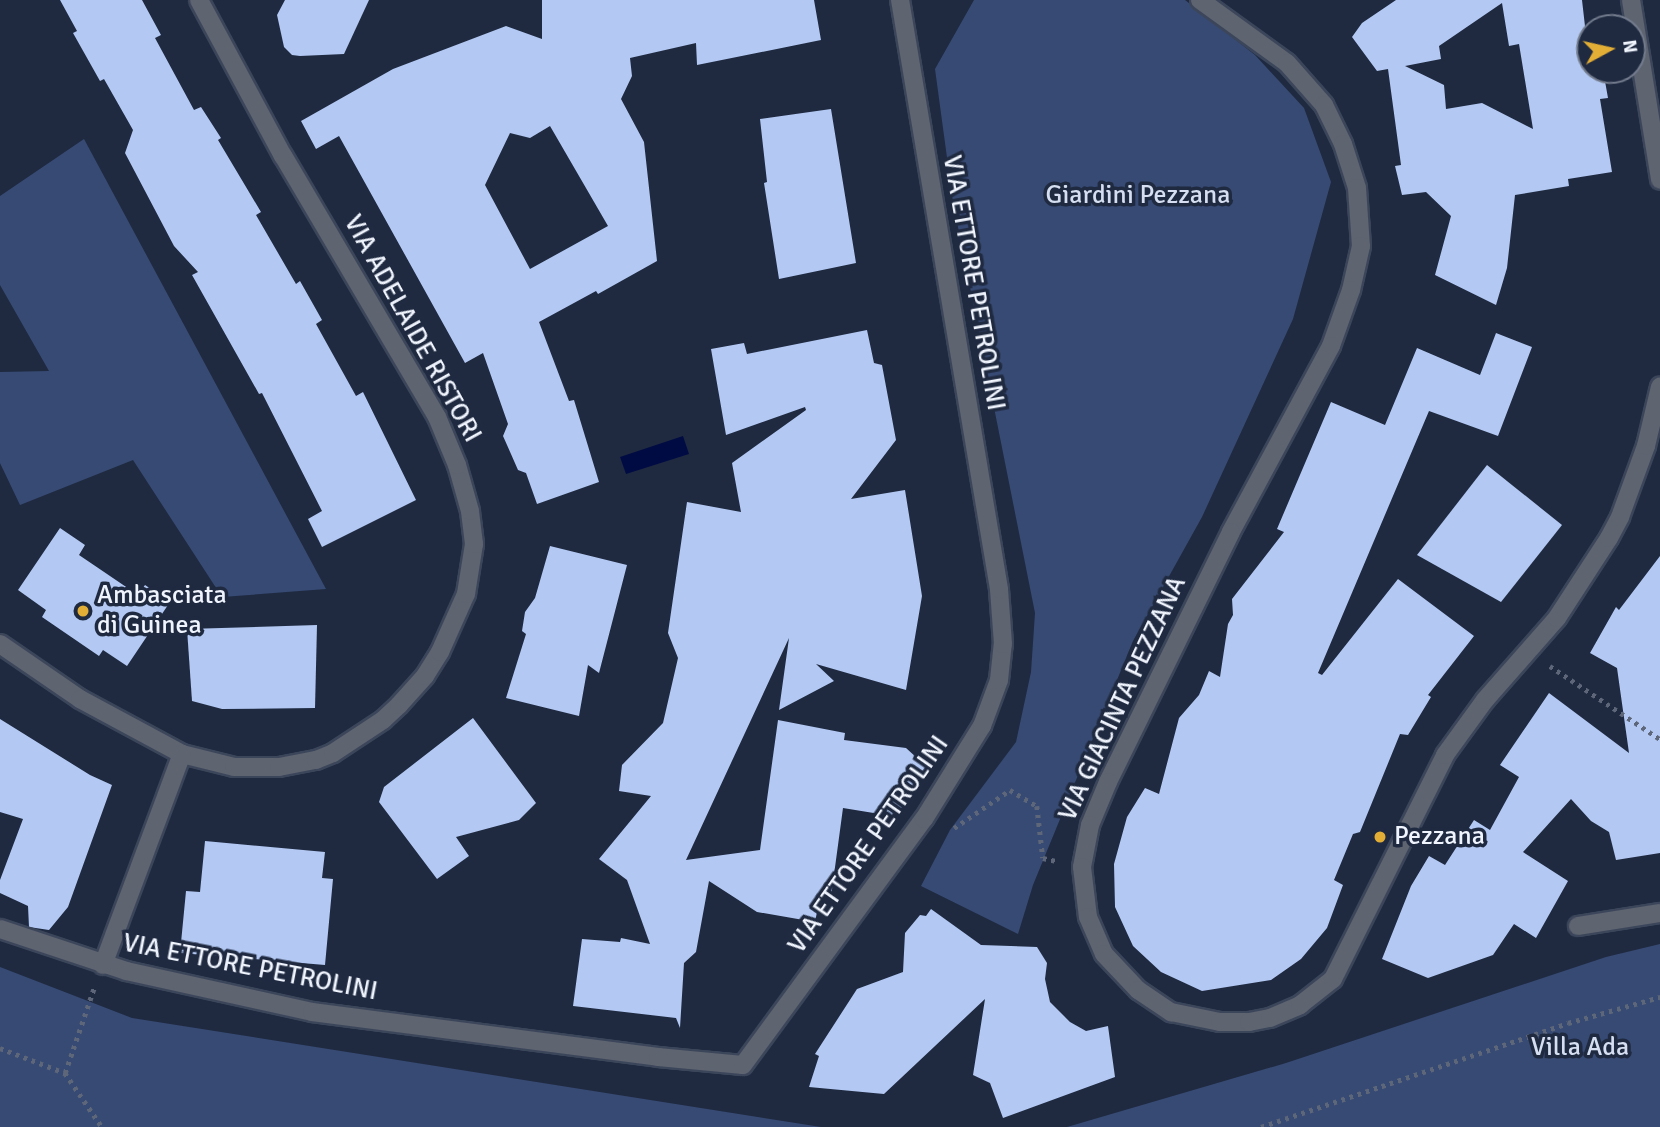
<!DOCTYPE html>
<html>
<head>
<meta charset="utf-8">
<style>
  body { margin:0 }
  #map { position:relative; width:1660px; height:1127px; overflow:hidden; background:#1f2a41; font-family:Signika,sans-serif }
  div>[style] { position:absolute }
  .green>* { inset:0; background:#374a73 }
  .water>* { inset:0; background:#000b44 }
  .building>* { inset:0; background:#b3c9f3 }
  .path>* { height:4.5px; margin-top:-2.25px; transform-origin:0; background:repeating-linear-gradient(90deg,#5e677a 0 3.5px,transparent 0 8.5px) }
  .roads { filter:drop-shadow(2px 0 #3c465b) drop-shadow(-2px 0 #3c465b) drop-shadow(0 2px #3c465b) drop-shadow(0 -2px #3c465b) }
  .minor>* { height:18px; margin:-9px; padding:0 9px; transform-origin:9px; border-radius:9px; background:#5e6470 }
  .dots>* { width:19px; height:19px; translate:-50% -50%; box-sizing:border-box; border:4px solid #1f2a41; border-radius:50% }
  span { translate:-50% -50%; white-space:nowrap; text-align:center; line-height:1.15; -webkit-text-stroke:7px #1f2a41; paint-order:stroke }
  .park-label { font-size:26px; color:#d5dff1 }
  .street-label { font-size:26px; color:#eff4fd }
  .poi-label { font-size:26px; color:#eff4fd }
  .left { translate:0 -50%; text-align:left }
  .north { position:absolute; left:1576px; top:14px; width:70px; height:70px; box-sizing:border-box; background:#1f2a41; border:2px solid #727b8c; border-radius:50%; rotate:82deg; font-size:19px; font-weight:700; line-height:28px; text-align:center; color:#eff4fd }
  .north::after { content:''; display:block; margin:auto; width:24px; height:32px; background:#e3ae35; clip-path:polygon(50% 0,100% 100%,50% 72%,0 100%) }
</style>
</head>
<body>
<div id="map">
  <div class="green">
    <div style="clip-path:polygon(974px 0,1185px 0,1255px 55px,1304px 108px,1331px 182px,1293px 319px,1202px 517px,1133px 641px,1033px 885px,1018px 934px,921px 886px,950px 830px,1016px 742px,1031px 672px,1035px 613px,953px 202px,935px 69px)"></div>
    <div style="clip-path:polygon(84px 139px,326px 589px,222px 597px,133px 460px,20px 505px,0 463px,0 372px,49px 371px,0 285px,0 196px)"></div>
    <div style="clip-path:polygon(1660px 944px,1660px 1127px,1067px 1127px,1286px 1063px,1606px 957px)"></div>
    <div style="clip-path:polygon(0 967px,132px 1018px,821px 1127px,0 1127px)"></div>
  </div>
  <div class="water">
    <div style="clip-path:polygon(683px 436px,689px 454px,626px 474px,620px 457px)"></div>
  </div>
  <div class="building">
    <div style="clip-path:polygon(60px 0,142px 0,161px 35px,155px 38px,194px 110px,201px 107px,221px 138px,218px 140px,261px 212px,256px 215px,296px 284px,300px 281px,322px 320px,316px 324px,356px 396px,363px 392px,416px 500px,322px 547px,308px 519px,322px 511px,262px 393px,259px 394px,192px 275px,198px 272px,174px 246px,125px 153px,133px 130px,104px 79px,100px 81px,73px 33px,77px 31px)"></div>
    <div style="clip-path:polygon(285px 0,369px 0,344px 54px,300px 56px,292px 55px,284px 47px,277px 15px)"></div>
    <div style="clip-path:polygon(evenodd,542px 0,814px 0,821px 40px,697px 65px,696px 43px,630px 58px,632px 76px,621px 99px,644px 142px,657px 261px,598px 294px,596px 291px,539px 322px,569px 401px,574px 400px,599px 482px,537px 504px,526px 473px,518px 470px,503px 436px,508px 424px,483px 353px,465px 363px,339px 136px,316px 149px,301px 121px,393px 69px,506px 26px,542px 39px,542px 0,550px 126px,608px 226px,530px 269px,485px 185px,510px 133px,530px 138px,550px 126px)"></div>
    <div style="clip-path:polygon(evenodd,1396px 0,1582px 0,1590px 70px,1603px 70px,1608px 98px,1600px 99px,1612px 172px,1568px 179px,1569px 186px,1515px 195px,1507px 268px,1496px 305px,1435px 275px,1451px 216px,1426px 192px,1402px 195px,1395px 166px,1401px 165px,1388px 69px,1377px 71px,1352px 37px,1362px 23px,1396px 0,1502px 3px,1509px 46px,1519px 44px,1533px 129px,1482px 103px,1446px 109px,1444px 85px,1405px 66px,1441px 59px,1439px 46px,1502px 3px)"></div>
    <div style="clip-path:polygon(831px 109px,856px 263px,779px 279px,764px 183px,767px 182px,760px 119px)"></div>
    <div style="clip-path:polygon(867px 330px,874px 363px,882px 365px,896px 440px,851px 499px,905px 490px,922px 596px,906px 690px,816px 664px,834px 681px,779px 710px,789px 638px,686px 860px,760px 850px,778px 720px,845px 733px,844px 740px,906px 748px,928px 768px,909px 801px,892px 816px,843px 808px,831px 897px,820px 897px,815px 922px,757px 912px,709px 881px,696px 952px,684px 963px,680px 1028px,676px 1018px,573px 1006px,582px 939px,620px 942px,621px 938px,650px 944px,627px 880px,599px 859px,651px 796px,619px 791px,622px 765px,663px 723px,678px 658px,668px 633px,687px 502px,741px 512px,732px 463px,806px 410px,805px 407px,726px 435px,711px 349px,744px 343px,747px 354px)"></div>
    <div style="clip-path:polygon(1496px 333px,1532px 347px,1498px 436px,1429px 411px,1318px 673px,1322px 675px,1398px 579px,1474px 636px,1428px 695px,1431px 697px,1408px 735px,1400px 734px,1360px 832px,1353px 834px,1334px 880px,1343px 885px,1327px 928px,1301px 959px,1271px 980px,1202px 991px,1161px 972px,1133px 946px,1115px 907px,1114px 864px,1127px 817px,1145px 788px,1159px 794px,1179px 718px,1199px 695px,1209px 671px,1220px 677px,1228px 624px,1233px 615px,1232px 599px,1284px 532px,1277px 529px,1331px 402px,1385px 425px,1417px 348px,1480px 375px)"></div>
    <div style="clip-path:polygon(1487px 465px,1562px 525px,1501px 602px,1417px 555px)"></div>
    <div style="clip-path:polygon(60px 528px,85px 545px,79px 555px,138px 595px,145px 585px,170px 602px,127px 666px,103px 650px,99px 656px,42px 617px,46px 610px,18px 590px)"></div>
    <div style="clip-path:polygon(550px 546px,627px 565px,599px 673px,588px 665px,579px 716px,506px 698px,526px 634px,522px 631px,525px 612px,535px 598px)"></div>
    <div style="clip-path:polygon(1660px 556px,1660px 853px,1616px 860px,1609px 832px,1591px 821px,1571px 799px,1523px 852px,1568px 881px,1536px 938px,1514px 924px,1493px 955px,1428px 978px,1382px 959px,1411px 886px,1429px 856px,1445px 865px,1474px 820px,1490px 830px,1519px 777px,1500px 765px,1549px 693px,1629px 753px,1617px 668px,1590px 653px,1616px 607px,1619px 610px)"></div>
    <div style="clip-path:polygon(317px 625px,315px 708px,222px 709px,192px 701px,187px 629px)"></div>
    <div style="clip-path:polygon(473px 718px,536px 803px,519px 820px,456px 837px,469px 856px,437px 879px,379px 802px,384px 787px)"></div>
    <div style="clip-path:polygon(0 719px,90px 775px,112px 785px,68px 907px,49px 930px,29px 927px,28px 906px,0 893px,0 880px,23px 819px,0 812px)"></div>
    <div style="clip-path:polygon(205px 841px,325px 852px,322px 878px,333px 879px,325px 965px,180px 953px,186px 891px,200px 892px)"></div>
    <div style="clip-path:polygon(931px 909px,981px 945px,1037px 947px,1047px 963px,1045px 979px,1050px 1002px,1070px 1022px,1086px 1031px,1108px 1026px,1115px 1077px,1003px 1118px,990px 1083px,973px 1075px,985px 999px,884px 1094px,809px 1087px,819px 1056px,815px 1054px,857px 989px,903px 972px,905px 933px,920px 915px,926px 916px)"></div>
  </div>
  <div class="path">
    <div style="left:1550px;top:666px;width:132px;rotate:33.6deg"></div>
    <div style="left:954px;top:828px;width:68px;rotate:-34.2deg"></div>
    <div style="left:1010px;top:790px;width:31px;rotate:31deg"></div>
    <div style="left:1037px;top:806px;width:52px;rotate:83.4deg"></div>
    <div style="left:1043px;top:858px;width:13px;rotate:13deg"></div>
    <div style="left:0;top:1048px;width:70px;rotate:21deg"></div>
    <div style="left:65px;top:1073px;width:65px;rotate:55.6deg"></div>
    <div style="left:65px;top:1073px;width:90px;rotate:-71.2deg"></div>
    <div style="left:1261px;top:1127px;width:324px;rotate:-18.7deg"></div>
    <div style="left:1568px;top:1023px;width:96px;rotate:-15.8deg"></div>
  </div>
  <div class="roads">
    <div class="minor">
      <div style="left:1200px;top:0;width:107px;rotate:35.9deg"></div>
      <div style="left:1287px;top:63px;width:56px;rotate:48.6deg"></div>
      <div style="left:1324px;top:105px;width:43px;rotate:64deg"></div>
      <div style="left:1343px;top:144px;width:46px;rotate:72.3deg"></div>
      <div style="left:1357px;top:188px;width:58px;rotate:86.1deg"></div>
      <div style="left:1361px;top:246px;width:45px;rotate:102.8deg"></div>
      <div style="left:1351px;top:290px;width:59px;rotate:109.7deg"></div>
      <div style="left:1331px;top:346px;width:211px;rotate:118.3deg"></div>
      <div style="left:1231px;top:532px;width:279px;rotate:116.2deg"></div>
      <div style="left:1108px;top:782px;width:47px;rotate:112.7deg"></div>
      <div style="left:1090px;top:825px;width:43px;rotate:100.8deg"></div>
      <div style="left:1082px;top:867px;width:50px;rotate:83.2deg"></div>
      <div style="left:1088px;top:917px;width:40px;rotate:66.6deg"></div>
      <div style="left:1104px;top:954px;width:50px;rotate:46.6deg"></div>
      <div style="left:1138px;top:990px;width:40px;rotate:34deg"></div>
      <div style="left:1171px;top:1012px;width:50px;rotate:11.5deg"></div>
      <div style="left:1220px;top:1022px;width:29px"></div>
      <div style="left:1249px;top:1022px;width:21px;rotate:-11deg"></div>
      <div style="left:1270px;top:1018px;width:33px;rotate:-23deg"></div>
      <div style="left:1300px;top:1005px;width:42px;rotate:-38.2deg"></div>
      <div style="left:1333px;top:979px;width:250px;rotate:-63.4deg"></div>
      <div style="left:1445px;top:755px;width:68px;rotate:-54deg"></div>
      <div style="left:1485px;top:700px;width:109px;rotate:-48.7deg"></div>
      <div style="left:1557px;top:618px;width:95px;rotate:-57deg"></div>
      <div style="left:1609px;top:538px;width:24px;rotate:-62deg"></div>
      <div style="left:1620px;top:517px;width:76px;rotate:-69.9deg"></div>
      <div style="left:1646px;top:446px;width:61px;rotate:-76.7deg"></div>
      <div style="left:1631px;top:0;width:182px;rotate:80.8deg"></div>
      <div style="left:0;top:644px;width:97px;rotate:34.5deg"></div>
      <div style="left:80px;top:699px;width:116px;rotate:28.3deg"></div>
      <div style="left:182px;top:754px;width:54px;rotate:14deg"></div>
      <div style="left:234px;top:767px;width:45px"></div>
      <div style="left:279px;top:767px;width:38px;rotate:-11deg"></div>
      <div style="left:316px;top:760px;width:18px;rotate:-22deg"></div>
      <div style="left:333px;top:753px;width:60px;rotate:-33.4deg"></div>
      <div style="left:383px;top:720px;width:22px;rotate:-43deg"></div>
      <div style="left:399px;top:705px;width:39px;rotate:-48deg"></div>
      <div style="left:425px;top:676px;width:28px;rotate:-58deg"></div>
      <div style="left:440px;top:652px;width:64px;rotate:-65.9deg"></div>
      <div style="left:466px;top:594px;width:51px;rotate:-80.9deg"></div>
      <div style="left:474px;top:544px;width:33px;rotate:-97deg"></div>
      <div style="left:470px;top:511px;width:48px;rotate:-105.8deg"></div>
      <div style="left:457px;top:465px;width:52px;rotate:-112.6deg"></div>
      <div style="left:437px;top:417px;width:303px;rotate:-120.5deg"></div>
      <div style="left:283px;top:156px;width:177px;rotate:-118.3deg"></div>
      <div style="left:1578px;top:926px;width:83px;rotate:-9deg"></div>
      <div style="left:0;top:929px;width:133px;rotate:18.4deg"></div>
      <div style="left:126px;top:971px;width:190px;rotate:12.4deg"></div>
      <div style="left:312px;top:1012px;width:349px;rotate:7.4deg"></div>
      <div style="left:658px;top:1057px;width:85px;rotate:5.4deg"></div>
      <div style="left:743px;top:1065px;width:305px;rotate:-53.7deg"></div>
      <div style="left:924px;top:819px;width:110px;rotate:-58.1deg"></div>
      <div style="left:982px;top:726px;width:49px;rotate:-69.7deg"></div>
      <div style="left:999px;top:680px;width:36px;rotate:-84deg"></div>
      <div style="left:1003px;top:644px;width:55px;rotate:-94.2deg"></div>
      <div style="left:999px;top:589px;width:597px;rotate:-99.54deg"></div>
      <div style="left:103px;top:965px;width:225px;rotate:-69.5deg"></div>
    </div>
  </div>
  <div class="dots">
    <div style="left:83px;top:611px;background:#e3ae35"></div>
    <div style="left:1380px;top:837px;background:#e3ae35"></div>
  </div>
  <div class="park-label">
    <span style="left:1138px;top:196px">Giardini Pezzana</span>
    <span style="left:1580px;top:1048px">Villa Ada</span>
  </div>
  <div class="street-label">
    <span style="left:973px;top:283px;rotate:80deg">VIA ETTORE PETROLINI</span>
    <span style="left:412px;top:329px;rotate:61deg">VIA ADELAIDE RISTORI</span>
    <span style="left:1123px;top:699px;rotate:-65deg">VIA GIACINTA PEZZANA</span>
    <span style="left:869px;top:845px;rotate:-55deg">VIA ETTORE PETROLINI</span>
    <span style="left:250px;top:968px;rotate:11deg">VIA ETTORE PETROLINI</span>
  </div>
  <div class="poi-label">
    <span class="left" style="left:97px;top:611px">Ambasciata<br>di Guinea</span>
    <span class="left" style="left:1394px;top:837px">Pezzana</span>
  </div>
  <div class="north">N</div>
</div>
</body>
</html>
